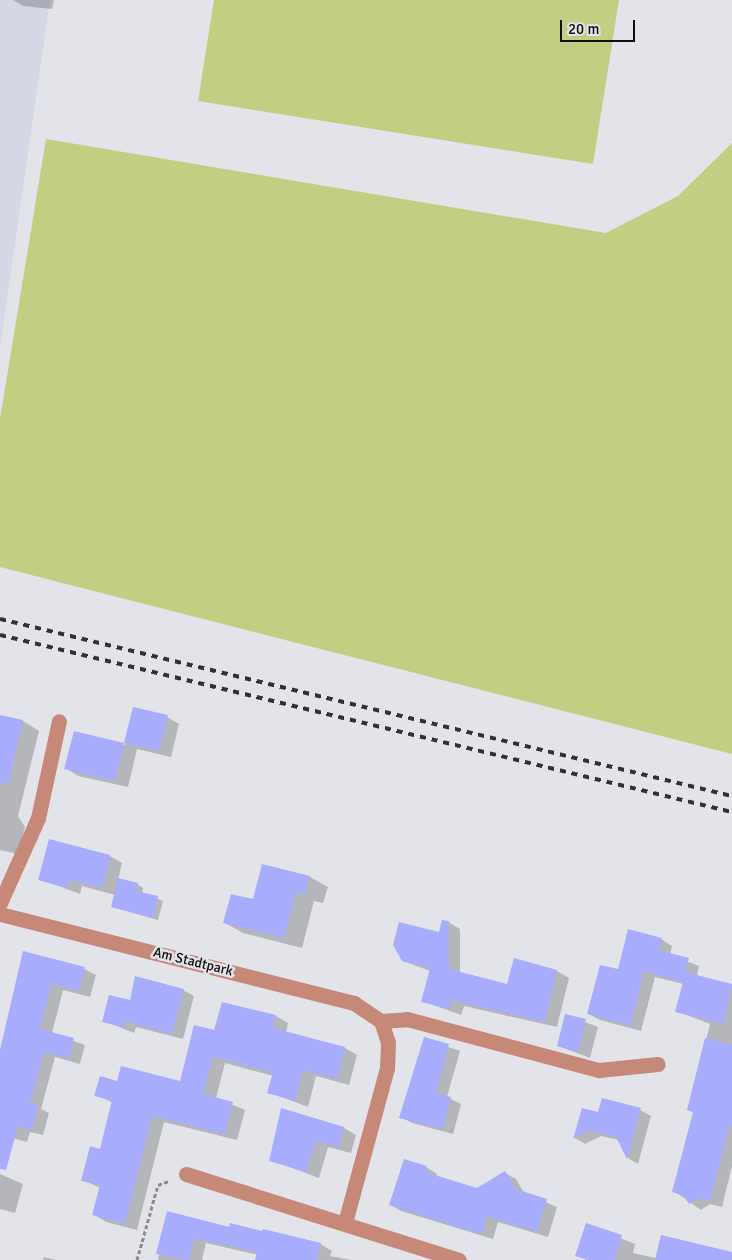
<!DOCTYPE html>
<html>
<head>
<meta charset="utf-8">
<style>
  body { margin:0 }
  #map { position:relative; width:732px; height:1260px; overflow:hidden; background:#e3e4e9; font-family:Signika,sans-serif }
  div>[style] { position:absolute }
  .built>* { inset:0; background:#d6d7e4 }
  .green>* { inset:0; background:#c0cf81 }
  .shadow>* { inset:0; background:#0003 }
  .building>* { inset:0; background:#a7acfc }
  .path>* { height:3px; margin-top:-1.5px; transform-origin:0; background:repeating-linear-gradient(90deg,#8c8c90 0 4px,transparent 0 6.5px) }
  .minor>* { height:15px; margin:-7.5px; padding:0 7.5px; transform-origin:7.5px; border-radius:7.5px; background:#c58879 }
  .rail>* { height:4px; margin-top:-2px; transform-origin:0; background:repeating-linear-gradient(90deg,#313134 0 6px,transparent 0 12px) }
  span { translate:-50% -50%; white-space:nowrap; text-align:center; line-height:1.15; -webkit-text-stroke:5px #e3e4e9; paint-order:stroke }
  .street-label { font-size:14px; color:#0f0f11 }
  .scale { position:absolute; left:560px; top:20px; width:75px; height:22px; box-sizing:border-box; border:2px solid #0f0f11; border-top:0; padding-left:6px; font-size:15px; line-height:18px; white-space:nowrap; color:#0f0f11; -webkit-text-stroke:4px #e3e4e9; paint-order:stroke }
</style>
</head>
<body>
<div id="map">
  <div class="built">
    <div style="clip-path:polygon(0 0,50px 0,0 348px)"></div>
  </div>
  <div class="green">
    <div style="clip-path:polygon(214px 0,619px 0,593px 164px,198px 101px)"></div>
    <div style="clip-path:polygon(46px 139px,606px 233px,678px 196px,732px 143px,732px 754px,0 567px,0 419px)"></div>
  </div>
  <div class="shadow">
    <div style="clip-path:polygon(13px 0,54px 0,52px 9px,23px 6px)"></div>
    <div style="clip-path:polygon(134px 709px,167px 717px,179px 724px,171px 757px,137px 749px,128px 787px,78px 776px,66px 768px,75px 732px,125px 745px)"></div>
    <div style="clip-path:polygon(0 716px,23px 721px,39px 731px,18px 816px,25px 827px,18px 854px,0 850px)"></div>
    <div style="clip-path:polygon(50px 841px,110px 856px,122px 863px,118px 880px,137px 884px,143px 888px,142px 893px,163px 901px,158px 920px,112px 907px,115px 895px,82px 886px,80px 894px,40px 879px)"></div>
    <div style="clip-path:polygon(310px 877px,328px 887px,323px 903px,314px 901px,302px 948px,243px 933px,225px 923px,254px 901px)"></div>
    <div style="clip-path:polygon(448px 922px,460px 929px,460px 973px,508px 985px,515px 960px,557px 971px,569px 978px,557px 1027px,464px 1006px,461px 1015px,422px 1001px,430px 971px,403px 961px,440px 933px)"></div>
    <div style="clip-path:polygon(661px 939px,672px 946px,670px 955px,699px 966px,697px 976px,732px 985px,732px 1166px,722px 1207px,710px 1204px,701px 1210px,674px 1191px,694px 1113px,688px 1110px,710px 1024px,676px 1011px,683px 984px,655px 977px,641px 1031px,600px 1020px,589px 1014px,619px 971px)"></div>
    <div style="clip-path:polygon(24px 953px,84px 969px,96px 975px,90px 997px,63px 990px,52px 1033px,85px 1045px,80px 1064px,55px 1057px,41px 1109px,49px 1113px,43px 1135px,30px 1132px,27px 1142px,4px 1136px,0 1152px,0 1053px)"></div>
    <div style="clip-path:polygon(183px 990px,194px 996px,183px 1039px,136px 1027px,134px 1033px,104px 1021px,131px 1001px)"></div>
    <div style="clip-path:polygon(223px 1003px,276px 1016px,288px 1023px,286px 1032px,345px 1048px,357px 1055px,349px 1085px,316px 1076px,308px 1107px,269px 1092px,273px 1076px,225px 1063px,216px 1098px,245px 1110px,237px 1140px,164px 1122px,137px 1230px,106px 1222px,93px 1214px,100px 1188px,83px 1180px,101px 1151px,113px 1103px,96px 1095px,118px 1082px,181px 1082px,215px 1032px)"></div>
    <div style="clip-path:polygon(566px 1015px,598px 1027px,590px 1058px,558px 1046px)"></div>
    <div style="clip-path:polygon(425px 1039px,460px 1051px,447px 1097px,461px 1104px,453px 1134px,412px 1123px,401px 1117px)"></div>
    <div style="clip-path:polygon(582px 1109px,599px 1114px,640px 1110px,651px 1116px,638px 1164px,628px 1158px,619px 1140px,601px 1136px,585px 1144px,575px 1138px)"></div>
    <div style="clip-path:polygon(344px 1128px,356px 1135px,351px 1153px,328px 1147px,319px 1178px,271px 1160px)"></div>
    <div style="clip-path:polygon(426px 1167px,437px 1174px,436px 1177px,478px 1189px,505px 1173px,516px 1179px,524px 1193px,557px 1207px,548px 1237px,498px 1222px,493px 1239px,401px 1211px,391px 1205px)"></div>
    <div style="clip-path:polygon(0 1174px,23px 1184px,15px 1213px,0 1209px)"></div>
    <div style="clip-path:polygon(168px 1212px,230px 1229px,320px 1244px,332px 1251px,330px 1256px,352px 1260px,257px 1260px,258px 1255px,206px 1243px,202px 1260px,158px 1260px)"></div>
    <div style="clip-path:polygon(587px 1225px,635px 1244px,633px 1253px,656px 1258px,722px 1260px,586px 1260px,577px 1255px)"></div>
    <div style="clip-path:polygon(44px 1257px,56px 1260px,43px 1260px)"></div>
  </div>
  <div class="building">
    <div style="clip-path:polygon(133px 707px,168px 715px,159px 751px,124px 743px)"></div>
    <div style="clip-path:polygon(0 715px,23px 720px,8px 784px,0 783px)"></div>
    <div style="clip-path:polygon(74px 731px,124px 743px,115px 781px,64px 769px)"></div>
    <div style="clip-path:polygon(49px 839px,110px 855px,102px 888px,69px 880px,67px 888px,38px 880px)"></div>
    <div style="clip-path:polygon(262px 864px,310px 876px,305px 894px,296px 892px,284px 938px,223px 923px,231px 894px,253px 899px)"></div>
    <div style="clip-path:polygon(118px 878px,138px 883px,136px 891px,158px 896px,153px 918px,111px 907px)"></div>
    <div style="clip-path:polygon(442px 920px,449px 921px,449px 969px,507px 984px,514px 958px,557px 970px,545px 1022px,452px 1000px,450px 1009px,421px 1002px,430px 968px,402px 961px,393px 945px,399px 922px,439px 932px)"></div>
    <div style="clip-path:polygon(628px 929px,662px 938px,658px 950px,689px 958px,685px 972px,732px 984px,724px 1024px,675px 1012px,683px 982px,644px 971px,630px 1026px,587px 1014px,600px 965px,618px 969px)"></div>
    <div style="clip-path:polygon(23px 951px,85px 967px,79px 991px,52px 984px,40px 1029px,74px 1038px,69px 1058px,44px 1052px,30px 1103px,38px 1105px,32px 1130px,18px 1126px,6px 1170px,0 1169px,0 1050px)"></div>
    <div style="clip-path:polygon(135px 976px,184px 989px,172px 1034px,125px 1021px,124px 1027px,102px 1022px,109px 995px,130px 1000px)"></div>
    <div style="clip-path:polygon(222px 1002px,276px 1015px,273px 1028px,345px 1047px,337px 1079px,303px 1070px,295px 1101px,267px 1093px,273px 1072px,213px 1057px,203px 1094px,233px 1102px,225px 1134px,152px 1116px,125px 1224px,92px 1215px,100px 1185px,81px 1181px,90px 1146px,100px 1149px,112px 1100px,94px 1096px,100px 1076px,117px 1081px,121px 1066px,180px 1081px,194px 1025px,214px 1030px)"></div>
    <div style="clip-path:polygon(565px 1014px,586px 1019px,578px 1052px,557px 1046px)"></div>
    <div style="clip-path:polygon(424px 1037px,449px 1044px,436px 1093px,451px 1097px,443px 1129px,399px 1118px)"></div>
    <div style="clip-path:polygon(705px 1038px,732px 1045px,732px 1126px,729px 1126px,710px 1201px,698px 1198px,689px 1204px,683px 1195px,672px 1192px,693px 1112px,687px 1110px)"></div>
    <div style="clip-path:polygon(602px 1098px,641px 1108px,627px 1159px,616px 1137px,589px 1130px,573px 1139px,582px 1108px,598px 1112px)"></div>
    <div style="clip-path:polygon(281px 1108px,344px 1127px,339px 1147px,316px 1141px,306px 1172px,269px 1161px)"></div>
    <div style="clip-path:polygon(404px 1159px,427px 1166px,425px 1172px,477px 1188px,505px 1171px,516px 1189px,547px 1199px,537px 1232px,487px 1216px,482px 1234px,389px 1205px)"></div>
    <div style="clip-path:polygon(167px 1211px,229px 1227px,230px 1223px,262px 1231px,263px 1229px,321px 1243px,317px 1260px,255px 1260px,257px 1252px,195px 1238px,189px 1260px,156px 1254px)"></div>
    <div style="clip-path:polygon(586px 1223px,622px 1235px,615px 1260px,590px 1260px,575px 1256px)"></div>
    <div style="clip-path:polygon(661px 1235px,732px 1252px,732px 1260px,655px 1260px)"></div>
  </div>
  <div class="path">
    <div style="left:137px;top:1260px;width:78px;rotate:-74.4deg"></div>
    <div style="left:158px;top:1185px;width:12px;rotate:-20deg"></div>
  </div>
  <div class="minor">
    <div style="left:0;top:903px;width:93px;rotate:-65.9deg"></div>
    <div style="left:38px;top:818px;width:99px;rotate:-77.8deg"></div>
    <div style="left:0;top:914px;width:365px;rotate:14.1deg"></div>
    <div style="left:354px;top:1003px;width:32px;rotate:34deg"></div>
    <div style="left:381px;top:1021px;width:22px;rotate:72deg"></div>
    <div style="left:388px;top:1042px;width:26px;rotate:92deg"></div>
    <div style="left:387px;top:1068px;width:161px;rotate:105.2deg"></div>
    <div style="left:381px;top:1021px;width:26px;rotate:-4deg"></div>
    <div style="left:407px;top:1019px;width:199px;rotate:14.9deg"></div>
    <div style="left:599px;top:1070px;width:59px;rotate:-5.8deg"></div>
    <div style="left:186px;top:1174px;width:286px;rotate:17.5deg"></div>
  </div>
  <div class="rail">
    <div style="left:0;top:619px;width:753px;rotate:13.59deg"></div>
    <div style="left:0;top:635px;width:753px;rotate:13.59deg"></div>
  </div>
  <div class="street-label">
    <span style="left:193px;top:962px;rotate:14deg">Am Stadtpark</span>
  </div>
  <div class="scale">20 m</div>
</div>
</body>
</html>
